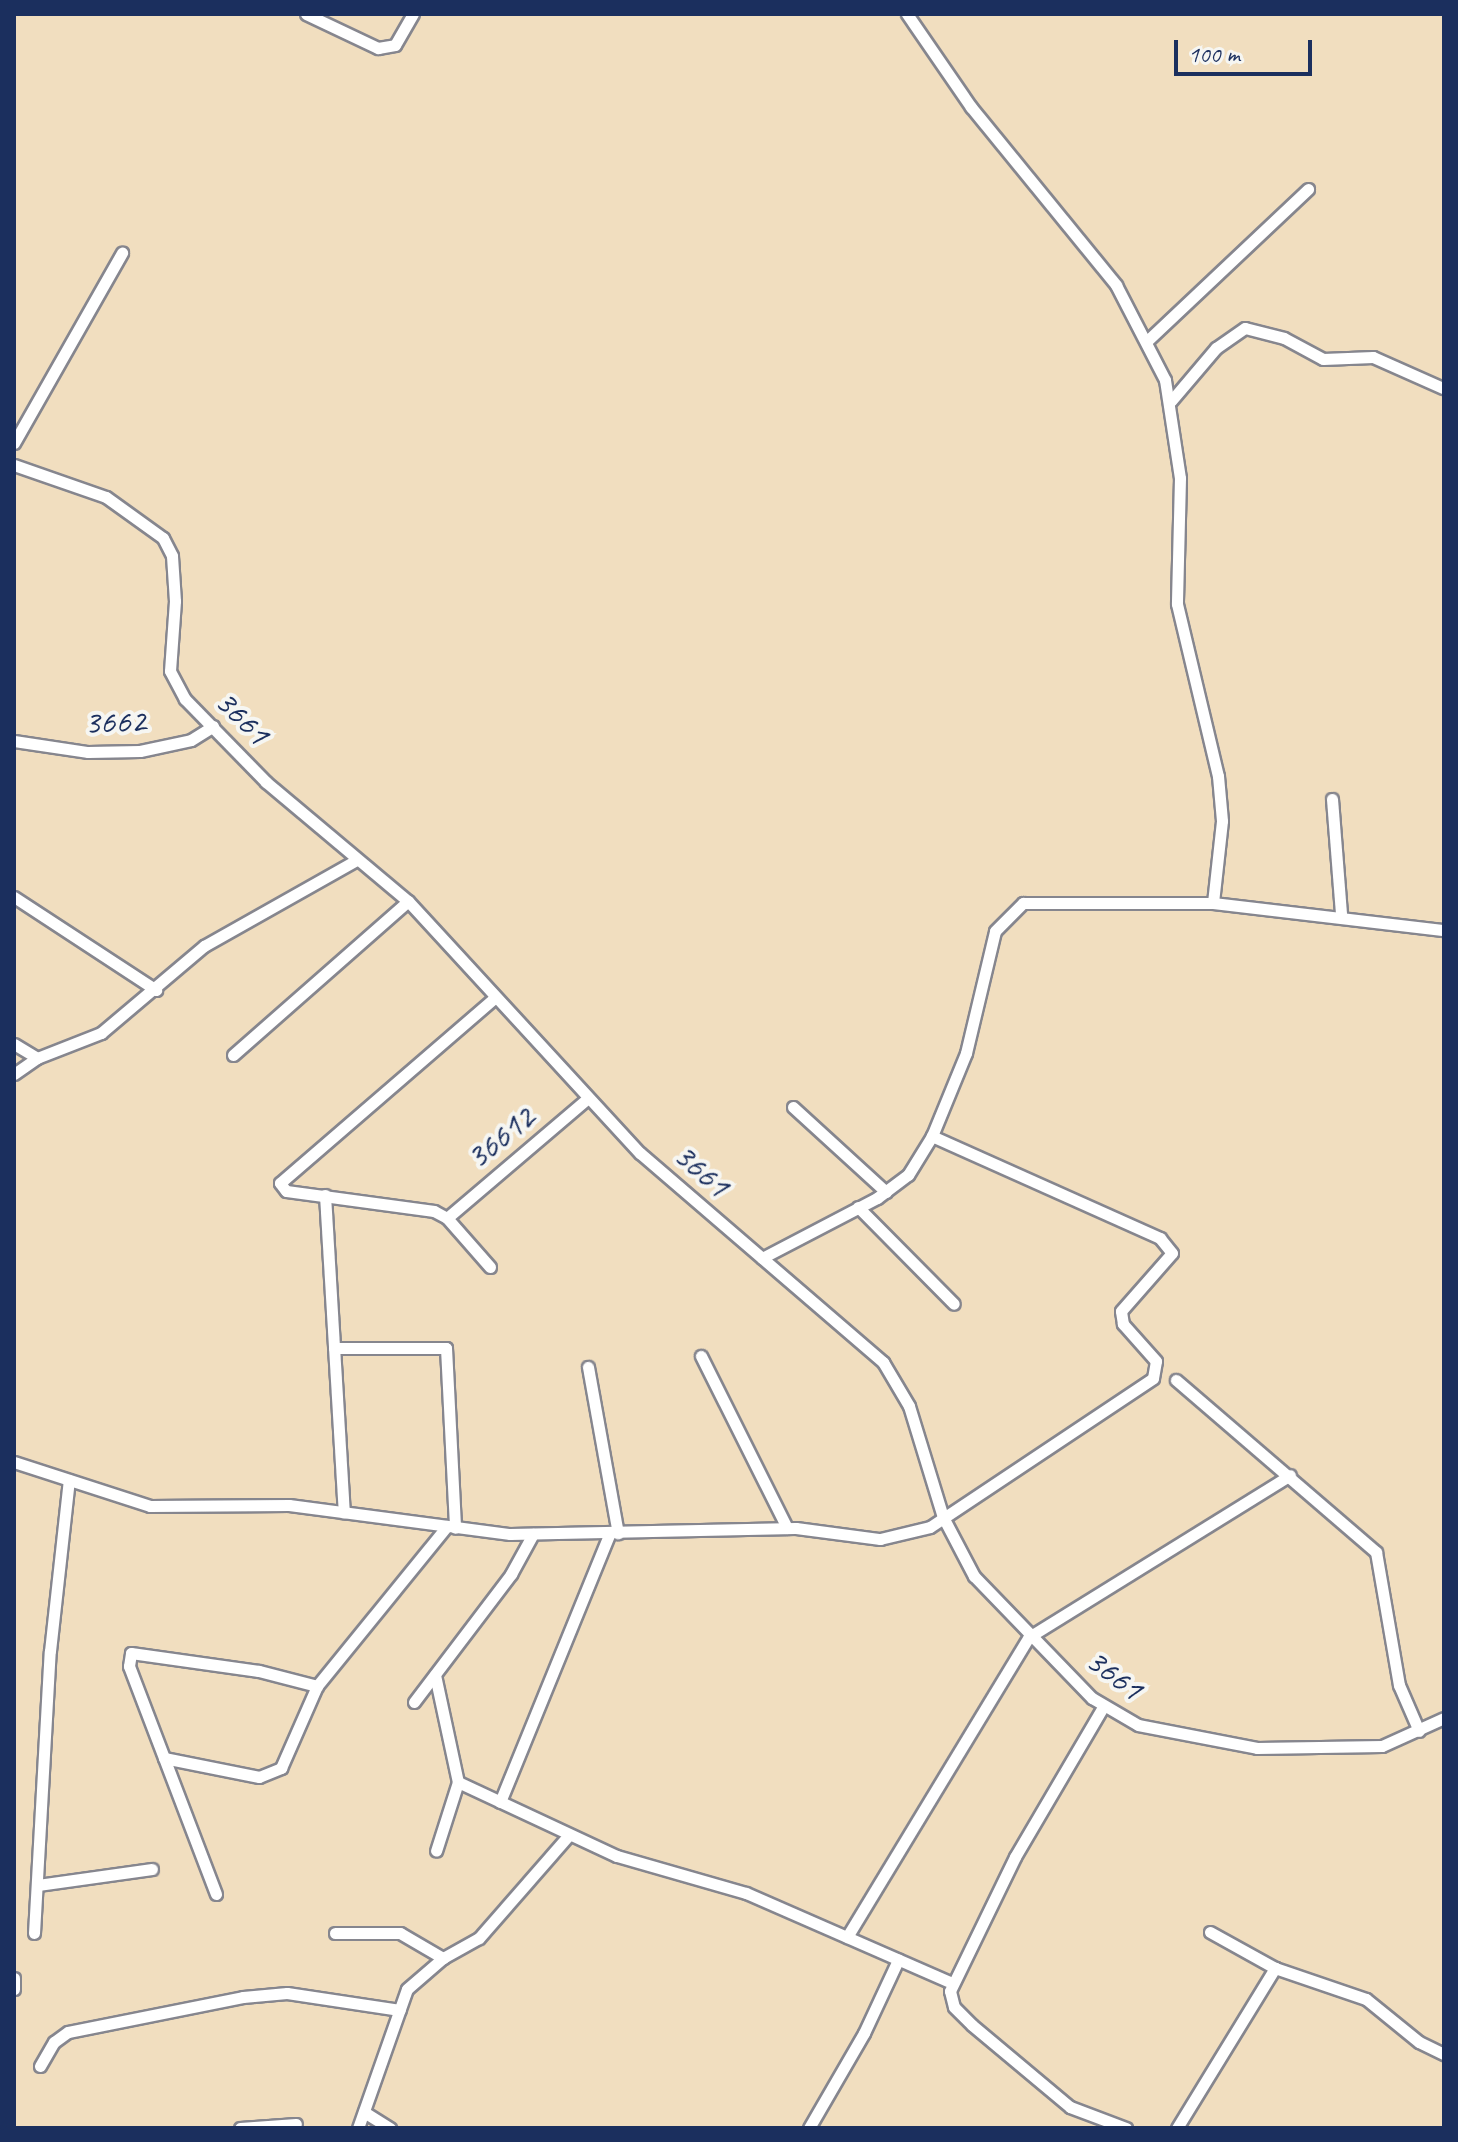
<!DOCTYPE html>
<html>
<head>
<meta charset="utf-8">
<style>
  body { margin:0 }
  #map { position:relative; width:1458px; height:2142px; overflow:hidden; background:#f1debf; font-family:Caveat,sans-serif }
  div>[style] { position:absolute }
  .roads { filter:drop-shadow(2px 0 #86868e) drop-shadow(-2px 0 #86868e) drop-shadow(0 2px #86868e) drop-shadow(0 -2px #86868e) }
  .street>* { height:11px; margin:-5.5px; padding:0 5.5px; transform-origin:5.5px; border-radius:5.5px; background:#fff }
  span { translate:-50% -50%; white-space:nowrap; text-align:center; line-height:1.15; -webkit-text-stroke:8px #f6f6f2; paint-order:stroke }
  .street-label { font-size:34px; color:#1b2f5e }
  .frame { position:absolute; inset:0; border:16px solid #1b2f5e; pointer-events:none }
  .scale { position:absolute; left:1174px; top:40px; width:138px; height:36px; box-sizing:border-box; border:4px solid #1b2f5e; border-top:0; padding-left:10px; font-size:24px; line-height:28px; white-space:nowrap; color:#1b2f5e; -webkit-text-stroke:6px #f6f6f2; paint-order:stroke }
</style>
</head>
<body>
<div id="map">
  <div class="roads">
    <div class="street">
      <div style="left:306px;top:14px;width:80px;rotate:25.3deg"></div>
      <div style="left:378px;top:48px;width:17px;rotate:-10deg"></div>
      <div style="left:395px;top:45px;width:36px;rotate:-60deg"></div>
      <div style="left:907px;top:14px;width:113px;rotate:55.5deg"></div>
      <div style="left:971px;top:107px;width:230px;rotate:50.8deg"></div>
      <div style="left:1116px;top:285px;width:107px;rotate:62.7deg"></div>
      <div style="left:1165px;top:380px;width:99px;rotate:81.3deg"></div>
      <div style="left:1180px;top:478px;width:126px;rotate:91.4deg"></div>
      <div style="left:1177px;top:604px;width:177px;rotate:76.6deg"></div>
      <div style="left:1218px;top:776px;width:45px;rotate:84.9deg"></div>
      <div style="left:1222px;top:821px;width:82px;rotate:96.3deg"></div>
      <div style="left:1148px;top:340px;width:220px;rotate:-43.3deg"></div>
      <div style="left:1171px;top:401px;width:70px;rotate:-49.7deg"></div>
      <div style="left:1216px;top:348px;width:35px;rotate:-35deg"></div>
      <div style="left:1245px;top:328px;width:40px;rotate:14.4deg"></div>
      <div style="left:1284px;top:338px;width:44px;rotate:28.3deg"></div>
      <div style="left:1323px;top:359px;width:50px;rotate:-2.3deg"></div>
      <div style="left:1373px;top:357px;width:77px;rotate:23.9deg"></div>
      <div style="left:14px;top:443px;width:219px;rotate:-60.4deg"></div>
      <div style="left:14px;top:465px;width:97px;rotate:19.2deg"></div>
      <div style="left:106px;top:497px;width:70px;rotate:35.7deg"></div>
      <div style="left:163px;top:538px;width:20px;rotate:63deg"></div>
      <div style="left:172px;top:556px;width:45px;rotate:86.2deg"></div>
      <div style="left:175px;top:601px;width:70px;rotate:94.1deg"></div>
      <div style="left:170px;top:671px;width:32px;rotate:62deg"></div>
      <div style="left:185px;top:699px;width:116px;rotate:45.7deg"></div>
      <div style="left:266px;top:782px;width:185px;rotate:40deg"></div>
      <div style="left:408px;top:901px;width:343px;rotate:47.4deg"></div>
      <div style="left:640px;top:1153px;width:321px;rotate:40.7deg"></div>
      <div style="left:883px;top:1362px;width:51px;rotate:59.4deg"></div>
      <div style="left:909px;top:1406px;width:116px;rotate:73deg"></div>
      <div style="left:943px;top:1517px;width:67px;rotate:62.3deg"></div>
      <div style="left:974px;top:1576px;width:170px;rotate:46deg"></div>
      <div style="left:1092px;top:1698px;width:53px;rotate:30.4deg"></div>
      <div style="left:1138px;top:1725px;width:121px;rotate:10.9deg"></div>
      <div style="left:1257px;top:1748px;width:125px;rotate:-0.9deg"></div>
      <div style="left:1382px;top:1746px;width:68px;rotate:-24.3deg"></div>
      <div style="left:14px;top:741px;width:75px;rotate:8.5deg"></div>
      <div style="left:88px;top:752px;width:52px;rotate:-1.1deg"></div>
      <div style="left:140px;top:751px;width:52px;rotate:-12.2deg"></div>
      <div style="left:191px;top:740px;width:26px;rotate:-32deg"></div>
      <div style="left:1332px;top:799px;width:115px;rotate:85.5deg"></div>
      <div style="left:14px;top:897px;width:170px;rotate:33.2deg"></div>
      <div style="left:14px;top:1044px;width:27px;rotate:31deg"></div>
      <div style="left:233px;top:1055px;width:233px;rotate:-41.3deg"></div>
      <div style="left:14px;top:1074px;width:28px;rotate:-35deg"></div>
      <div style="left:37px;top:1058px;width:69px;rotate:-21.3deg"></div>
      <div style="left:101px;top:1033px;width:135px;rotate:-40.2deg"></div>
      <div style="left:204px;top:946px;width:173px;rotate:-29.4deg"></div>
      <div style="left:793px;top:1107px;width:126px;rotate:42.4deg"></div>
      <div style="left:325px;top:1195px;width:318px;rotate:86.6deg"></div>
      <div style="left:858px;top:1207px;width:136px;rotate:45.3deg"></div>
      <div style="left:447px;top:1218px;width:185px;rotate:-40.4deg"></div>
      <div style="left:762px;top:1258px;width:130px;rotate:-27.6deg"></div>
      <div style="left:877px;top:1198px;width:39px;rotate:-37deg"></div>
      <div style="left:908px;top:1175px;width:46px;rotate:-58.4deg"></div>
      <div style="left:932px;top:1136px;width:90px;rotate:-67.7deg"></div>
      <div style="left:966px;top:1053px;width:125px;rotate:-76.6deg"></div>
      <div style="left:995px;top:931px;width:40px;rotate:-45deg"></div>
      <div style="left:1023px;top:903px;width:190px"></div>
      <div style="left:1213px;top:903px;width:233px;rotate:6.7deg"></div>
      <div style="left:490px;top:1267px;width:65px;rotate:-131.3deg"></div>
      <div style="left:447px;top:1218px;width:15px;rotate:-152deg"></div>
      <div style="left:434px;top:1211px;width:149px;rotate:-172.3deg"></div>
      <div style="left:286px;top:1191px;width:10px;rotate:-127deg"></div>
      <div style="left:280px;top:1183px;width:283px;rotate:-40.8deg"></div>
      <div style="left:334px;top:1348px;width:112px"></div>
      <div style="left:446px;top:1348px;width:180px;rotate:87.1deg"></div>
      <div style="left:701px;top:1356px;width:192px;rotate:63.4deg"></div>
      <div style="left:588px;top:1367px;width:169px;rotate:79.8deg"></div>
      <div style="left:1176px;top:1380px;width:264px;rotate:40.7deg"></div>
      <div style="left:1376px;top:1552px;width:135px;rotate:80.2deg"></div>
      <div style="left:1399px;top:1685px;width:50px;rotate:66.5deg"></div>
      <div style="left:14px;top:1462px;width:143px;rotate:17.9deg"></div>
      <div style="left:150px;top:1506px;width:139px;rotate:-0.4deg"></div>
      <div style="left:289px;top:1505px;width:223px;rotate:7.5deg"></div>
      <div style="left:510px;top:1534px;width:286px;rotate:-1.2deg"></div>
      <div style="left:796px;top:1528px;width:85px;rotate:7.5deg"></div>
      <div style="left:880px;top:1539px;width:51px;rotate:-13.5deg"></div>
      <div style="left:930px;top:1527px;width:268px;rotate:-33.7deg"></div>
      <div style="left:1153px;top:1378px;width:17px;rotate:-80deg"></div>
      <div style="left:1156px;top:1361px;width:50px;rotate:-131.7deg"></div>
      <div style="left:1123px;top:1324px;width:13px;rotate:-99deg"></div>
      <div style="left:1121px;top:1311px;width:77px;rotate:-48.7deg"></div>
      <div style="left:1172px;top:1253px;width:19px;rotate:-129deg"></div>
      <div style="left:1160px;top:1238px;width:250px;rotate:-155.9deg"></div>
      <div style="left:435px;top:1675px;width:109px;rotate:77.9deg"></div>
      <div style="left:458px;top:1782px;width:72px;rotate:107.7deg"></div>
      <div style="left:414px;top:1702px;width:161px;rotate:-52.8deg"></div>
      <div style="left:511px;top:1574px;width:46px;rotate:-61.2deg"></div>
      <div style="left:1103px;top:1707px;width:174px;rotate:120.4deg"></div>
      <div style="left:1015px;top:1857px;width:149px;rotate:115.9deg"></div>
      <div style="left:950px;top:1991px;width:16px;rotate:76deg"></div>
      <div style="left:954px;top:2007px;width:25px;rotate:45deg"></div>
      <div style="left:972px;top:2025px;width:128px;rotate:39.9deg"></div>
      <div style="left:1070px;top:2107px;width:60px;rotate:20.6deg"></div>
      <div style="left:164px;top:1758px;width:97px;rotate:11.3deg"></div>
      <div style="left:259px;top:1777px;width:24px;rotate:-22deg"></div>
      <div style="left:281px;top:1768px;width:90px;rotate:-66.3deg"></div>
      <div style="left:317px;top:1686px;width:206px;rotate:-50.9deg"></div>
      <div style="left:458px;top:1782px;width:175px;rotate:25deg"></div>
      <div style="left:617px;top:1856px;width:134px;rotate:16deg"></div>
      <div style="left:746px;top:1893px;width:225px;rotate:23.6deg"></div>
      <div style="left:500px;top:1802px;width:291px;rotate:-67.8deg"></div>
      <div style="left:38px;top:1885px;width:115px;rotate:-8deg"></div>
      <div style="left:216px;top:1894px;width:244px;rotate:-110.9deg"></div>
      <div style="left:129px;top:1666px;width:13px;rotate:-81deg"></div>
      <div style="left:131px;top:1653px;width:129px;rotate:8deg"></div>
      <div style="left:259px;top:1671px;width:60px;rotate:14.5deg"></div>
      <div style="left:1210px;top:1932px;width:74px;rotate:29deg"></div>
      <div style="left:1275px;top:1968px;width:96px;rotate:18.8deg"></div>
      <div style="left:1366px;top:1999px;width:68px;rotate:39.1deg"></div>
      <div style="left:1419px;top:2042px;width:28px;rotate:26deg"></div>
      <div style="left:34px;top:1933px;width:282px;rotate:-86.8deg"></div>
      <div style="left:50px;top:1651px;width:172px;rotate:-83.7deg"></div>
      <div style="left:335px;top:1933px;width:65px"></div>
      <div style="left:400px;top:1933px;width:50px;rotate:30.2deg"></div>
      <div style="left:847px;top:1937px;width:351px;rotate:-58.8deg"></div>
      <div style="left:1029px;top:1637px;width:307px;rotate:-31.8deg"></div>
      <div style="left:14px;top:1978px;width:11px;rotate:90deg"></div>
      <div style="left:40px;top:2066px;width:28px;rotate:-60deg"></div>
      <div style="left:54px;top:2042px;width:17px;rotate:-36deg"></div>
      <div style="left:68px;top:2032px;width:178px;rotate:-11.3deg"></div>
      <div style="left:243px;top:1997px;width:44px;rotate:-5.2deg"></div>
      <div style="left:287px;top:1993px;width:114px;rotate:8.6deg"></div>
      <div style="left:364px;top:2112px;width:31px;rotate:32deg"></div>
      <div style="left:240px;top:2128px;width:56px;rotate:-4.1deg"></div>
      <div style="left:358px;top:2128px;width:147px;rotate:-70.6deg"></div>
      <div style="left:407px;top:1989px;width:48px;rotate:-40.7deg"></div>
      <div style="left:443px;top:1958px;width:41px;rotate:-29.1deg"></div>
      <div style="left:479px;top:1938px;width:137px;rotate:-48.9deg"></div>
      <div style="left:809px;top:2128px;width:110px;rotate:-59.9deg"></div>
      <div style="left:864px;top:2033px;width:81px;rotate:-65deg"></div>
      <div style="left:1177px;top:2128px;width:188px;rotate:-58.5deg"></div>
    </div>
  </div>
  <div class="street-label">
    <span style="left:243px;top:717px;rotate:45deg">3661</span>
    <span style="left:115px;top:721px;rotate:-2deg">3662</span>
    <span style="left:500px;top:1137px;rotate:-40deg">36612</span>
    <span style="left:702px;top:1170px;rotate:41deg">3661</span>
    <span style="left:1115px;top:1674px;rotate:37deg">3661</span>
  </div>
  <div class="frame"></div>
  <div class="scale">100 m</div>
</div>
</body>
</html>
